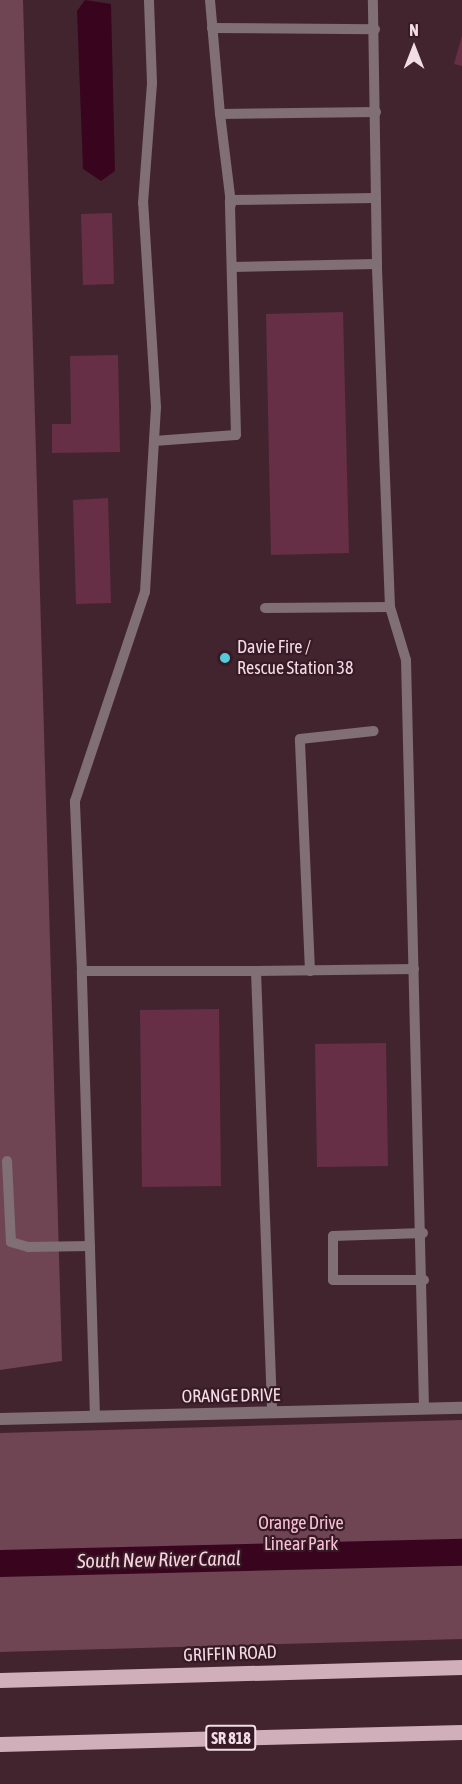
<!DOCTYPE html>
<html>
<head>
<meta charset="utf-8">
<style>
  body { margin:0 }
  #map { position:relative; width:462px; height:1784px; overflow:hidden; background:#42242f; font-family:"Asap Condensed",sans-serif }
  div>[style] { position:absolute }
  .green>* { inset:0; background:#6f4554 }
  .water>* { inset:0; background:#39051e }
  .canal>* { height:27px; margin:-13.5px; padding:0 13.5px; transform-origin:13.5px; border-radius:13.5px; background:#39051e }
  .building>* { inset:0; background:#662f45 }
  .service>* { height:10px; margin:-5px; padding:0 5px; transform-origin:5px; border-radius:5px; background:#806f75 }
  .tertiary>* { height:12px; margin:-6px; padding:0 6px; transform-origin:6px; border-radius:6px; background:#806f75 }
  .primary>* { height:15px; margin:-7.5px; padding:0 7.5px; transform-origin:7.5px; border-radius:7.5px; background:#d1afba }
  .dots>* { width:16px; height:16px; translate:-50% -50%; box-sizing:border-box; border:3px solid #371a25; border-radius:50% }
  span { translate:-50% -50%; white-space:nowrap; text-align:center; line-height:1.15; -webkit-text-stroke:4.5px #371a25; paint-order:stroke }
  .shield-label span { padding:2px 4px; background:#371a25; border:2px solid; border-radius:4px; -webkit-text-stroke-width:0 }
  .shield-label { font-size:16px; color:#f1dde3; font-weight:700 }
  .poi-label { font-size:18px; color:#f1dde3 }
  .left { translate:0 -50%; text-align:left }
  .street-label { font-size:18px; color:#f1dde3 }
  .park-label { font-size:18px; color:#f9c1d4 }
  .water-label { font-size:20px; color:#f8d2de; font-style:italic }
  .north { position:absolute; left:384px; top:18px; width:60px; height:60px; -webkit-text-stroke:4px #371a25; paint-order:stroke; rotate:0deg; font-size:16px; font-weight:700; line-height:24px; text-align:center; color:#f1dde3 }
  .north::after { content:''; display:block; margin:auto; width:21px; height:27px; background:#f1dde3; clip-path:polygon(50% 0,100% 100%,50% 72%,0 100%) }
</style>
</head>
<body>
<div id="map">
  <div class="green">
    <div style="clip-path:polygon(0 0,23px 0,62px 1361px,0 1370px)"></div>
    <div style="clip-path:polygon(462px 1420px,462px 1639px,0 1652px,0 1433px)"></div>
  </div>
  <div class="water">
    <div style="clip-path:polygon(85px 0,111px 4px,115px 171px,101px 181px,83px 169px,77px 11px)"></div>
  </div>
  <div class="canal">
    <div style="left:0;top:1563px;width:462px;rotate:-1.4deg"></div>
  </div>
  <div class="building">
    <div style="clip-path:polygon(462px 36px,462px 66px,454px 64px)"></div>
    <div style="clip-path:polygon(112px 213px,114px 284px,83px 285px,81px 214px)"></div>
    <div style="clip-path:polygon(343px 312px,349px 553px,271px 555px,266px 314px)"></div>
    <div style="clip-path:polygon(118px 355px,120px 452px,52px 453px,52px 424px,71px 424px,70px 356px)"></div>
    <div style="clip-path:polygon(108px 498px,111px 603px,76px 604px,73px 500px)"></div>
    <div style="clip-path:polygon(219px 1009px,221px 1186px,142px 1187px,140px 1010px)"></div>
    <div style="clip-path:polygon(386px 1043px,388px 1166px,317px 1167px,315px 1044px)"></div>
  </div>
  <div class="service">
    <div style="left:210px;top:0;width:114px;rotate:85deg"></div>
    <div style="left:220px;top:114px;width:156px;rotate:-0.7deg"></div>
    <div style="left:212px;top:28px;width:163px;rotate:0.4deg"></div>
    <div style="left:220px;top:114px;width:91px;rotate:83deg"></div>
    <div style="left:233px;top:267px;width:144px;rotate:-1.2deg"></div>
    <div style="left:377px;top:264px;width:264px;rotate:-90.9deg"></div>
    <div style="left:154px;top:441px;width:82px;rotate:-4.2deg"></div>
    <div style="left:236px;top:435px;width:235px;rotate:-91.5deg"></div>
    <div style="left:230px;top:200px;width:146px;rotate:-0.8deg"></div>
    <div style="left:390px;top:607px;width:55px;rotate:73.2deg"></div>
    <div style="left:406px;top:660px;width:749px;rotate:88.62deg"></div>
    <div style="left:265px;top:608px;width:125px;rotate:-0.5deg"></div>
    <div style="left:390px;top:607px;width:343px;rotate:-92.2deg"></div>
    <div style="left:82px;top:971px;width:170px;rotate:-92.4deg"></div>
    <div style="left:75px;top:801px;width:220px;rotate:-71.5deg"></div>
    <div style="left:145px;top:592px;width:185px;rotate:-86.6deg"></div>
    <div style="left:156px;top:407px;width:204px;rotate:-93.6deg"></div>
    <div style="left:143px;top:203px;width:120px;rotate:-85.7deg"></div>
    <div style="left:152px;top:83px;width:83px;rotate:-92.1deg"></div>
    <div style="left:256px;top:971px;width:158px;rotate:-0.7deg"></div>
    <div style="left:310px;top:971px;width:232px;rotate:-92.5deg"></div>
    <div style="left:300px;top:739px;width:74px;rotate:-6.2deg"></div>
    <div style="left:7px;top:1161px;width:81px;rotate:87.2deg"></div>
    <div style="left:11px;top:1242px;width:18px;rotate:16deg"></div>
    <div style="left:28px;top:1247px;width:62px;rotate:-0.9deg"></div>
    <div style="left:423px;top:1233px;width:90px;rotate:178.1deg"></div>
    <div style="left:333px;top:1236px;width:44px;rotate:90deg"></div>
    <div style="left:333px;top:1280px;width:91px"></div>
    <div style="left:95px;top:1417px;width:446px;rotate:-91.7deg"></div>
    <div style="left:82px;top:971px;width:174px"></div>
    <div style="left:256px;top:971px;width:442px;rotate:87.9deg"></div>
  </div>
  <div class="tertiary">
    <div style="left:0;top:1419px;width:462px;rotate:-1.4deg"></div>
  </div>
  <div class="primary">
    <div style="left:0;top:1680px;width:462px;rotate:-1.6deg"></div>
    <div style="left:0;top:1744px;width:462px;rotate:-1.5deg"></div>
  </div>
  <div class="dots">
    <div style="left:225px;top:658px;background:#53cbda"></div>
  </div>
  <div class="shield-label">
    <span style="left:231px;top:1738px">SR 818</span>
  </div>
  <div class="poi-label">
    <span class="left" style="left:237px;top:658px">Davie Fire /<br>Rescue Station 38</span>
  </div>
  <div class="street-label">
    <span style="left:231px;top:1396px;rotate:-1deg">ORANGE DRIVE</span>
    <span style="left:230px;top:1654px;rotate:-2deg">GRIFFIN ROAD</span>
  </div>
  <div class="park-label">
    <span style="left:301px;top:1534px">Orange Drive<br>Linear Park</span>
  </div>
  <div class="water-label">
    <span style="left:159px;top:1559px;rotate:-1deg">South New River Canal</span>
  </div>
  <div class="north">N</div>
</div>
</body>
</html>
